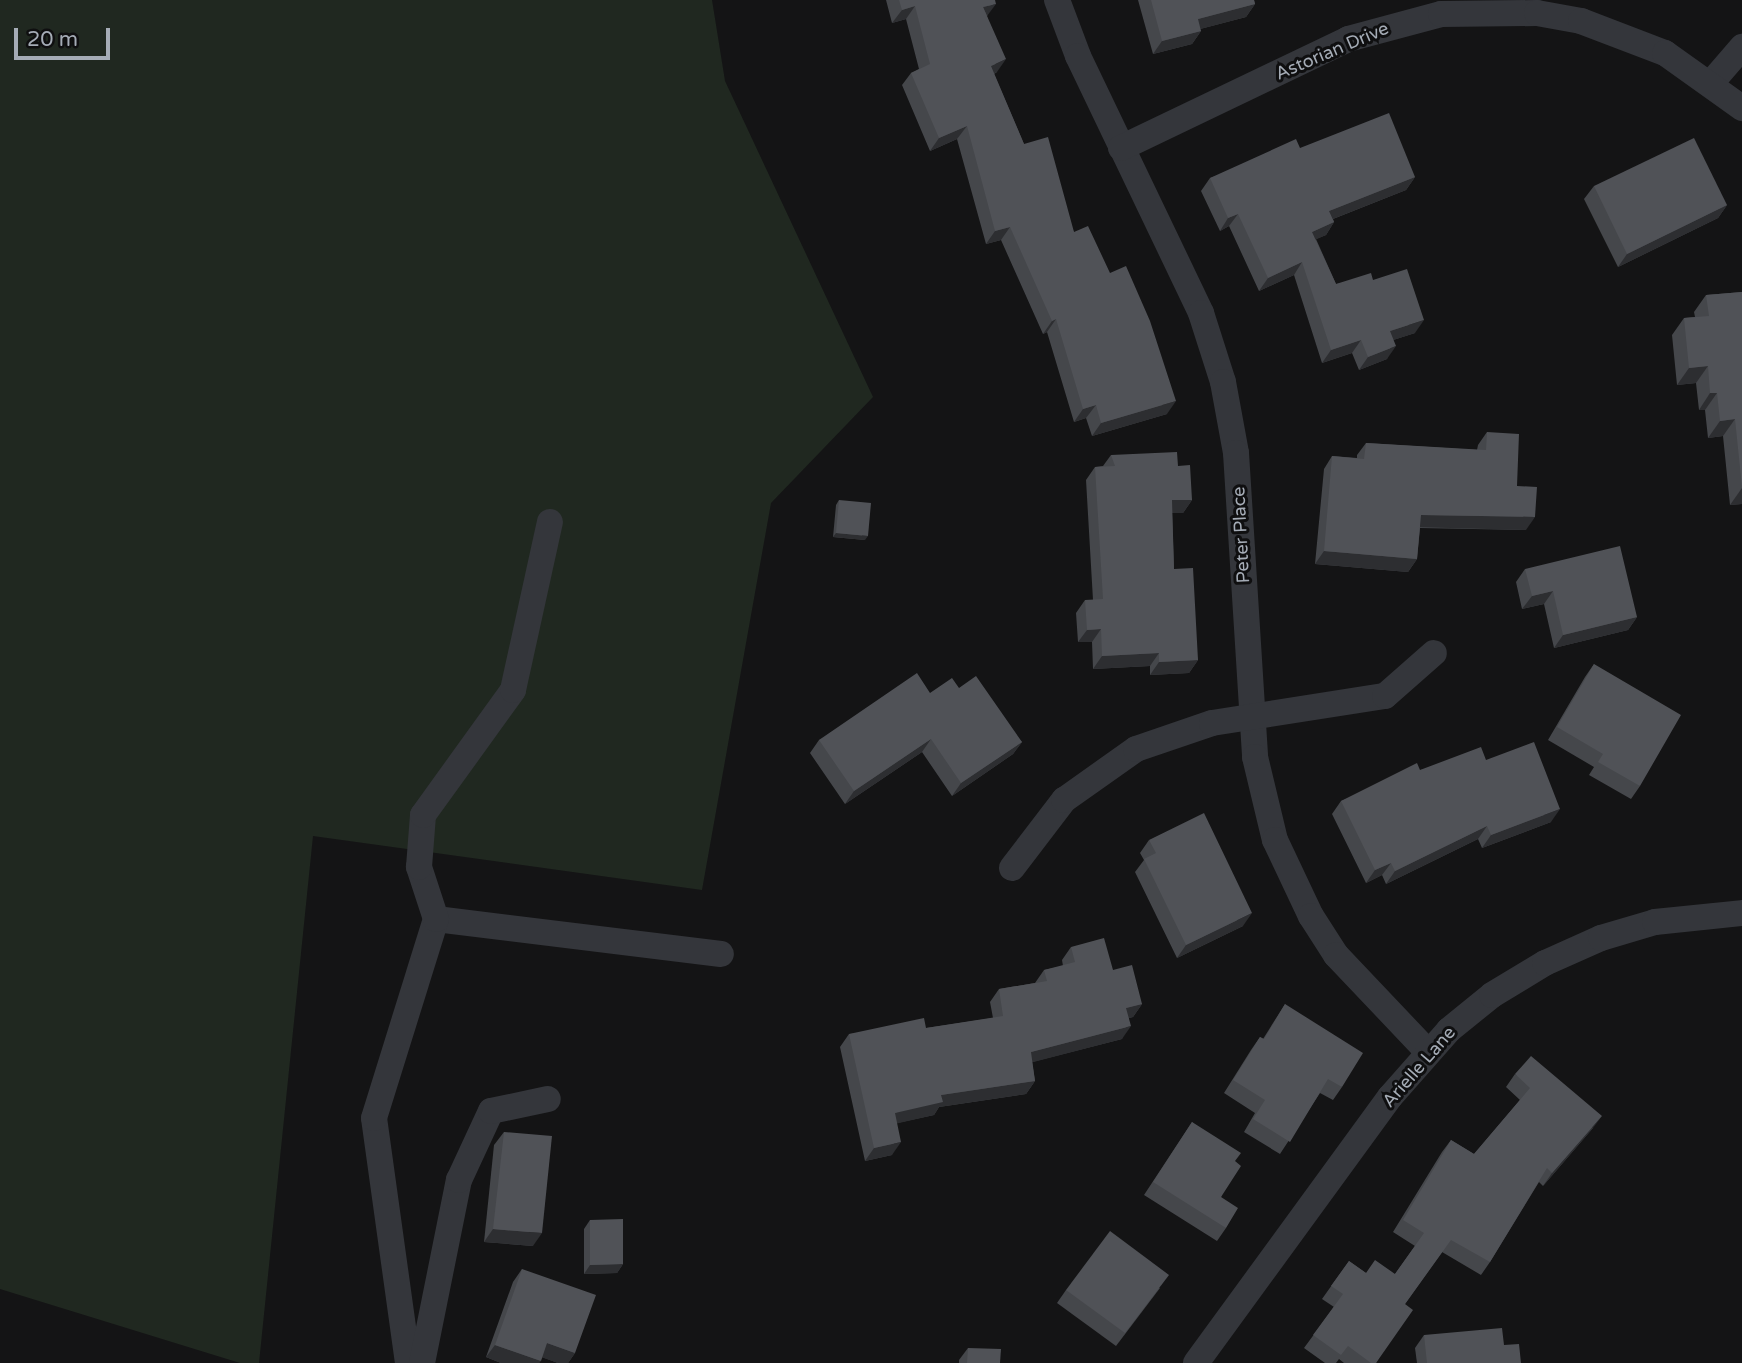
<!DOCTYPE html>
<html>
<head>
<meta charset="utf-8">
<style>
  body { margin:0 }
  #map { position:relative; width:1742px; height:1363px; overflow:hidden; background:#141415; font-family:"Varela Round",sans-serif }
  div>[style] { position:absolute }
  .green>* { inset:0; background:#202820 }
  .street>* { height:26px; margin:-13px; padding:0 13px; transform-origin:13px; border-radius:13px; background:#34363b }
  .wall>* { inset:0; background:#45474b }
  .shaded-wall>* { inset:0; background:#2d2e31 }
  .building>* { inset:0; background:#505257 }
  span { translate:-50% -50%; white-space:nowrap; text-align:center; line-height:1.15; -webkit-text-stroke:6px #0f0f10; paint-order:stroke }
  .street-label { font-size:18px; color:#a5acb6 }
  .scale { position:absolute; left:14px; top:28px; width:96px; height:32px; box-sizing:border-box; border:4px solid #a5acb6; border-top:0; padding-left:9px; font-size:21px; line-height:24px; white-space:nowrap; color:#a5acb6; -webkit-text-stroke:5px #0f0f10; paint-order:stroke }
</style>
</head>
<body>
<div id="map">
  <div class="green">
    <div style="clip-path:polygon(0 0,712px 0,725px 81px,873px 397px,771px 503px,702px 890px,313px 836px,259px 1363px,240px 1363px,0 1289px)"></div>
  </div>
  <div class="street">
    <div style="left:1057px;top:0;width:60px;rotate:69.4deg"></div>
    <div style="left:1078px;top:56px;width:285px;rotate:64.4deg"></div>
    <div style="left:1201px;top:313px;width:72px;rotate:72.3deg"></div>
    <div style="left:1223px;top:382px;width:72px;rotate:79.6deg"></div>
    <div style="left:1236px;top:453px;width:305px;rotate:86.4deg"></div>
    <div style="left:1255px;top:757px;width:85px;rotate:76.5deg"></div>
    <div style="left:1275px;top:840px;width:84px;rotate:64.7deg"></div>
    <div style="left:1311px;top:916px;width:46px;rotate:57.3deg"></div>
    <div style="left:1336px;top:955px;width:134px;rotate:46.5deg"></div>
    <div style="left:1711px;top:83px;width:48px;rotate:-49.3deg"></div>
    <div style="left:1121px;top:148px;width:252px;rotate:-25.6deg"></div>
    <div style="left:1348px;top:39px;width:96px;rotate:-15deg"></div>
    <div style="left:1441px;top:14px;width:96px;rotate:-0.6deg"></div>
    <div style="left:1537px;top:13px;width:45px;rotate:10.3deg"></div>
    <div style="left:1581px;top:21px;width:90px;rotate:20.9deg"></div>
    <div style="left:1665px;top:53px;width:95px;rotate:35.5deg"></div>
    <div style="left:1012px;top:868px;width:86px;rotate:-52.6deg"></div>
    <div style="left:1064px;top:800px;width:88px;rotate:-35.3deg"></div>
    <div style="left:1136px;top:749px;width:80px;rotate:-18.9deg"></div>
    <div style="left:1212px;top:723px;width:175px;rotate:-8.9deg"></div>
    <div style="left:1385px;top:696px;width:65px;rotate:-41.3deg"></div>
    <div style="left:436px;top:919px;width:287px;rotate:7deg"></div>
    <div style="left:408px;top:1363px;width:247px;rotate:-97.9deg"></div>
    <div style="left:374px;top:1118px;width:208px;rotate:-72.7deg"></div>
    <div style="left:436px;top:919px;width:55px;rotate:-108.1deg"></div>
    <div style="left:419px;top:867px;width:52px;rotate:-85.6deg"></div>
    <div style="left:423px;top:815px;width:154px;rotate:-54.2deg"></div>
    <div style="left:513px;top:690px;width:172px;rotate:-77.6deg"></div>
    <div style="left:422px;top:1363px;width:187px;rotate:-78.6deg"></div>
    <div style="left:459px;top:1180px;width:76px;rotate:-65.1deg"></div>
    <div style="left:491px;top:1111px;width:58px;rotate:-11.9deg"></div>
    <div style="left:1196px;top:1363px;width:329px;rotate:-53.9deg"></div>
    <div style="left:1390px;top:1097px;width:89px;rotate:-48.6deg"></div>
    <div style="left:1449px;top:1030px;width:55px;rotate:-39.1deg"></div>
    <div style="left:1492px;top:995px;width:62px;rotate:-31.1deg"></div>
    <div style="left:1545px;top:963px;width:61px;rotate:-24.1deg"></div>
    <div style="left:1601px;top:938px;width:56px;rotate:-16.5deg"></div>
    <div style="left:1655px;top:922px;width:87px;rotate:-5.9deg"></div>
  </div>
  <div class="wall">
    <div style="clip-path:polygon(886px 0,995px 0,987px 16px,997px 72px,994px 74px,1024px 144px,1074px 232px,1167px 414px,1092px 436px,1086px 418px,1074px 422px,1047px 332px,1043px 334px,1001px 240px,986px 244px,957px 139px,930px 151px,902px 85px,911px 73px,919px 69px,906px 19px,892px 23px)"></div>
    <div style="clip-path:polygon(1138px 0,1254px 0,1255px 4px,1246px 17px,1200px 29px,1201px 31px,1192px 44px,1153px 54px)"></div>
    <div style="clip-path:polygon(1300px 148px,1415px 177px,1406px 190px,1333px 219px,1334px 222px,1326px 235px,1316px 239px,1336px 284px,1373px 280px,1415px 333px,1393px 340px,1387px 359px,1359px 370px,1352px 353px,1322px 363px,1294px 275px,1259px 291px,1229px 226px,1220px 231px,1201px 191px,1210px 178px)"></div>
    <div style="clip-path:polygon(1594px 186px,1727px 205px,1718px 218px,1618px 267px,1584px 199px)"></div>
    <div style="clip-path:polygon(1742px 292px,1742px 504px,1730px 505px,1723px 436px,1708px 438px,1705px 410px,1699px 410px,1696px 383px,1677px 385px,1672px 335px,1684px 318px,1695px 317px,1694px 312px,1706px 295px)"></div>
    <div style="clip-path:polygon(1487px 432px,1517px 486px,1526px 530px,1420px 528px,1417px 559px,1408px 572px,1315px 564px,1324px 469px,1332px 456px,1357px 458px,1357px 455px,1366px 443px,1477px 450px,1478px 445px)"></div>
    <div style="clip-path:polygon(1111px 455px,1178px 466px,1192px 500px,1183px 513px,1172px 513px,1174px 569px,1198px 660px,1189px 673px,1150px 675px,1150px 666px,1093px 669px,1092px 642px,1078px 642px,1076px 613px,1085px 600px,1093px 600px,1086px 480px,1095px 467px,1103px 466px)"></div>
    <div style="clip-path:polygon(839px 500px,865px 540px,833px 537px,836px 505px)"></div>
    <div style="clip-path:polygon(1525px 569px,1637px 617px,1628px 630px,1554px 648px,1544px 604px,1522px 609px,1516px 582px)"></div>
    <div style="clip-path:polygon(1594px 664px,1640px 786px,1631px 799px,1589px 775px,1594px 767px,1548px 740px,1585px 677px)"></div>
    <div style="clip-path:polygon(959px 688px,1022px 742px,1013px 754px,952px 796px,922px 752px,845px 804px,810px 753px,819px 740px,930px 693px)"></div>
    <div style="clip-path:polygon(1486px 760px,1551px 822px,1482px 848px,1478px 839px,1386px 884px,1382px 875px,1366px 883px,1332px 814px,1341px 801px,1420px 770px)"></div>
    <div style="clip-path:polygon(1149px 840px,1243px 926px,1177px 958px,1135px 872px,1144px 860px,1140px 853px)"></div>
    <div style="clip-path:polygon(1071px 947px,1113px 970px,1142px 1004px,1133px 1017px,1129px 1018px,1122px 1039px,1032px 1062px,1035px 1081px,1026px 1094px,939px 1107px,934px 1115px,897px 1123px,892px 1155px,865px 1161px,840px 1047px,849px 1034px,926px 1028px,993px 1018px,990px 1002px,999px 989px,1035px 983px,1044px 970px,1063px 966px,1062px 960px)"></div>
    <div style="clip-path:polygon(1285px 1004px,1342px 1087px,1333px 1100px,1320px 1093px,1280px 1154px,1244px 1132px,1255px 1113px,1224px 1093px,1251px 1050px,1260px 1037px,1263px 1039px)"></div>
    <div style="clip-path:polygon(1515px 1074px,1593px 1128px,1543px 1186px,1539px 1182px,1490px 1262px,1481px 1275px,1442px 1252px,1405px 1304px,1376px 1363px,1344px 1363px,1339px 1359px,1336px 1363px,1325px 1363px,1304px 1348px,1334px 1307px,1322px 1299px,1349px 1261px,1366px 1273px,1395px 1274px,1415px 1246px,1393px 1232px,1442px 1152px,1451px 1140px,1474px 1154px,1520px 1100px,1506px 1087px)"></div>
    <div style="clip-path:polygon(1192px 1122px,1235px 1161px,1221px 1197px,1226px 1228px,1217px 1241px,1144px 1195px)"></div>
    <div style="clip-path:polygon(504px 1132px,533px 1246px,484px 1242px,494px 1145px)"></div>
    <div style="clip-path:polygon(590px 1220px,623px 1264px,617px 1273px,584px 1274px,584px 1229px)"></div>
    <div style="clip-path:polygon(522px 1269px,575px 1353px,568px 1363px,558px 1363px,542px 1357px,539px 1363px,501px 1363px,486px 1357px,513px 1282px)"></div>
    <div style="clip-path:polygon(1160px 1288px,1116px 1346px,1057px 1303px,1066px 1290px)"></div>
    <div style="clip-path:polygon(1424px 1335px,1504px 1345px,1521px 1363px,1417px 1363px,1415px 1348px)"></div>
    <div style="clip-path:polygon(968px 1348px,1000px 1363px,959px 1363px,959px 1360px)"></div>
  </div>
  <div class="shaded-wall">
    <div style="clip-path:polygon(996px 4px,987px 16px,983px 7px)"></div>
    <div style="clip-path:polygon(1255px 4px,1246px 17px,1189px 32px,1198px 19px)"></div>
    <div style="clip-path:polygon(915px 6px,906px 19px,892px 23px,902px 10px)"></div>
    <div style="clip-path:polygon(1201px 31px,1192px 44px,1153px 54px,1162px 41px)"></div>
    <div style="clip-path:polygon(1006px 59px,997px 72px,982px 79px,991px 66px)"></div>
    <div style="clip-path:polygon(967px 126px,957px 139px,930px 151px,939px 138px)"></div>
    <div style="clip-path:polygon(1415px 177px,1406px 190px,1320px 224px,1329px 211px)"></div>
    <div style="clip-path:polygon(1727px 205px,1718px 218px,1618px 267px,1627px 254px)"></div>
    <div style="clip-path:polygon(1238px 214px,1229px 226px,1220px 231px,1228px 218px)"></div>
    <div style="clip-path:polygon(1334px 222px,1326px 235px,1303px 245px,1312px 232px)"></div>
    <div style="clip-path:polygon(1010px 227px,1001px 240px,986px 244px,995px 231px)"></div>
    <div style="clip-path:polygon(1302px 262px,1294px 275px,1259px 291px,1268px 278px)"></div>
    <div style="clip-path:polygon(1056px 319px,1047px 332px,1043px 334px,1052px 321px)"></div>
    <div style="clip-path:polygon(1424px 320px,1415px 333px,1381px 344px,1390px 331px)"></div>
    <div style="clip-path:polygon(1361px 340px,1352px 353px,1322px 363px,1331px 350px)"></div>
    <div style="clip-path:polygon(1396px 346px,1387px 359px,1359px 370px,1368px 357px)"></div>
    <div style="clip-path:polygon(1708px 366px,1696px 383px,1677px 385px,1689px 368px)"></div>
    <div style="clip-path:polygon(1710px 393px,1717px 393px,1705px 410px,1699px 410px)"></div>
    <div style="clip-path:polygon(1176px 401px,1167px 414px,1092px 436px,1101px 423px)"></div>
    <div style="clip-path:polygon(1096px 405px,1086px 418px,1074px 422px,1083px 409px)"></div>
    <div style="clip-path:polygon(1735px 419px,1723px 436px,1708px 438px,1720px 421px)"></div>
    <div style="clip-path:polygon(1742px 488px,1742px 504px,1730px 505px)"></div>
    <div style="clip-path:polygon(1172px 500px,1192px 500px,1183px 513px,1162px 513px)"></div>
    <div style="clip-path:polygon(1421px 515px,1535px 517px,1526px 530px,1413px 527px)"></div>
    <div style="clip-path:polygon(836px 533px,868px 536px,865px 540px,833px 537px)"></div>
    <div style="clip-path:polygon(1324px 551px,1417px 559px,1408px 572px,1315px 564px)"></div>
    <div style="clip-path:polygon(1553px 591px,1544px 604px,1522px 609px,1532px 596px)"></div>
    <div style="clip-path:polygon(1637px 617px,1628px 630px,1554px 648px,1563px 635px)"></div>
    <div style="clip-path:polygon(1101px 629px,1092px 642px,1078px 642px,1087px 630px)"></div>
    <div style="clip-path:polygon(1159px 653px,1150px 666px,1093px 669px,1102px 656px)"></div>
    <div style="clip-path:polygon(1198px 660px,1189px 673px,1150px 675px,1159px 662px)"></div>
    <div style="clip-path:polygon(931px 739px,922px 752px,845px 804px,854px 791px)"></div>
    <div style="clip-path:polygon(1022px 742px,1013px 754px,952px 796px,961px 783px)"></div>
    <div style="clip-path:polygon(1560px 809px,1551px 822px,1482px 848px,1491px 835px)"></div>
    <div style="clip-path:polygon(1487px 826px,1478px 839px,1386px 884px,1395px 871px)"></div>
    <div style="clip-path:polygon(1391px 863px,1382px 875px,1366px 883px,1375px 870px)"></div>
    <div style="clip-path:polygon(1252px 913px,1243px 926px,1177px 958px,1186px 945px)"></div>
    <div style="clip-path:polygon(1142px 1004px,1133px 1017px,1117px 1021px,1126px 1008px)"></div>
    <div style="clip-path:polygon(1131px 1026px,1122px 1039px,1022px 1065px,1031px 1052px)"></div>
    <div style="clip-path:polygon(1035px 1081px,1026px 1094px,939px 1107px,934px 1115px,886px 1126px,895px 1113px,941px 1095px)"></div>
    <div style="clip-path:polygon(1602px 1116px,1593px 1128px,1543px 1186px,1552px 1173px)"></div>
    <div style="clip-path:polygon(901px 1142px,892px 1155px,865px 1161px,874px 1148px)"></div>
    <div style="clip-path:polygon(493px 1229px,542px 1233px,533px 1246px,484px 1242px)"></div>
    <div style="clip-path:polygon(623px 1264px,617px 1273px,584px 1274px,590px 1265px)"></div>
    <div style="clip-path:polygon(547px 1343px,575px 1353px,568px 1363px,558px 1363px,538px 1356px)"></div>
    <div style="clip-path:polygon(495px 1345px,541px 1361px,539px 1363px,501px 1363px,486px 1357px)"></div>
  </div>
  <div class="building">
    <div style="clip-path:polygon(899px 0,995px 0,996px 4px,983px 7px,1006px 59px,991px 66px,1024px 144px,1048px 137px,1074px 232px,1088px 226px,1110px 273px,1126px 266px,1150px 321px,1176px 401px,1101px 423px,1096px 405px,1083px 409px,1056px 319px,1052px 321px,1010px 227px,995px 231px,967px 126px,939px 138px,911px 73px,930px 64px,915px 6px,902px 10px)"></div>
    <div style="clip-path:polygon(1151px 0,1254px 0,1255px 4px,1198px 19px,1201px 31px,1162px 41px)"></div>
    <div style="clip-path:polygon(1389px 113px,1415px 177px,1329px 211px,1334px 222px,1312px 232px,1336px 284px,1371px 273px,1373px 280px,1407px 269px,1424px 320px,1390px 331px,1396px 346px,1368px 357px,1361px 340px,1331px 350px,1302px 262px,1268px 278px,1238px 214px,1228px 218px,1210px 178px,1296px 139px,1300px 148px)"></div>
    <div style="clip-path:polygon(1694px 138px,1727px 205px,1627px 254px,1594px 186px)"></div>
    <div style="clip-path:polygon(1742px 292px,1742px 487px,1735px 419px,1720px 421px,1717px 393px,1710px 393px,1708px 366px,1689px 368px,1684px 318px,1709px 316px,1706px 295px)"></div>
    <div style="clip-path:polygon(1487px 432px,1519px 434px,1517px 486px,1537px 487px,1535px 517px,1421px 515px,1417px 559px,1324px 551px,1332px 456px,1364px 459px,1366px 443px,1486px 450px)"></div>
    <div style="clip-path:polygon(1177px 452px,1178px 466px,1190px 465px,1192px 500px,1172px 500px,1174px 569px,1193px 568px,1198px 660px,1159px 662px,1159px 653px,1102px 656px,1101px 629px,1087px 630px,1085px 600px,1103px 599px,1095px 467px,1115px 466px,1111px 455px)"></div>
    <div style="clip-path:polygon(839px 500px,871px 503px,868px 536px,836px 533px)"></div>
    <div style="clip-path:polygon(1620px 546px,1637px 617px,1563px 635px,1553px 591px,1532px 596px,1525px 569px)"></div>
    <div style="clip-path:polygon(1594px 664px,1681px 715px,1640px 786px,1598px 762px,1603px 754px,1557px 727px)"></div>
    <div style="clip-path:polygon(917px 673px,930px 693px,952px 678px,959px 688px,976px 676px,1022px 742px,961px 783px,931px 739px,854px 791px,819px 740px)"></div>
    <div style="clip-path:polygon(1534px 742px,1560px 809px,1491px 835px,1487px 826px,1395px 871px,1391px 863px,1375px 870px,1341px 801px,1417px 763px,1420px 770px,1481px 747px,1486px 760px)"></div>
    <div style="clip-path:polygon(1204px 813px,1252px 913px,1186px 945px,1144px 859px,1156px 853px,1149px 840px)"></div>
    <div style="clip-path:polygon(1104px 938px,1113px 970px,1132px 965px,1142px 1004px,1126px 1008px,1131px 1026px,1031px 1052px,1035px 1081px,941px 1095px,943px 1102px,895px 1113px,901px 1142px,874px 1148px,849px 1034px,924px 1018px,926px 1028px,1003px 1016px,999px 989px,1047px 981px,1044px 970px,1075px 962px,1071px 947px)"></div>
    <div style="clip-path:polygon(1285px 1004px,1363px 1053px,1342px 1087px,1328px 1079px,1290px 1142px,1253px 1119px,1265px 1100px,1233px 1080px,1260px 1037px,1264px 1039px)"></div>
    <div style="clip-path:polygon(1531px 1056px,1602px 1116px,1552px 1173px,1547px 1168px,1490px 1262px,1451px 1240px,1405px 1304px,1413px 1310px,1376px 1363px,1371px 1363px,1348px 1346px,1341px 1355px,1313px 1335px,1343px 1294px,1331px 1286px,1349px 1261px,1366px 1273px,1375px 1260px,1395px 1274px,1424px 1233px,1403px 1220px,1451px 1140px,1474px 1154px,1530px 1088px,1515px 1074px)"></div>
    <div style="clip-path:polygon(1192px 1122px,1241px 1153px,1235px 1161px,1241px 1166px,1221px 1197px,1238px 1208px,1226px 1228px,1153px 1182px)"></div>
    <div style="clip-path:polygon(504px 1132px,552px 1136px,542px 1233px,493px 1229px)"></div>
    <div style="clip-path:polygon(623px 1219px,623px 1264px,590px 1265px,590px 1220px)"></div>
    <div style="clip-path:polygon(1110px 1231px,1169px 1275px,1125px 1333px,1066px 1290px)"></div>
    <div style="clip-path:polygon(522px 1269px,596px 1295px,575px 1353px,547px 1343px,541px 1361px,495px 1345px)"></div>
    <div style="clip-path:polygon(1502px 1328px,1504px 1345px,1519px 1344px,1521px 1363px,1427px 1363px,1424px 1335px)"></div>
    <div style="clip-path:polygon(968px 1348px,1001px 1349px,1000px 1363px,967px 1363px)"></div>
  </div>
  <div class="street-label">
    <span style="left:1332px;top:51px;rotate:-23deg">Astorian Drive</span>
    <span style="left:1241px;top:535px;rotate:-93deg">Peter Place</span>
    <span style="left:1419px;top:1067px;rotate:-49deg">Arielle Lane</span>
  </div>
  <div class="scale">20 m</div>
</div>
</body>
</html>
